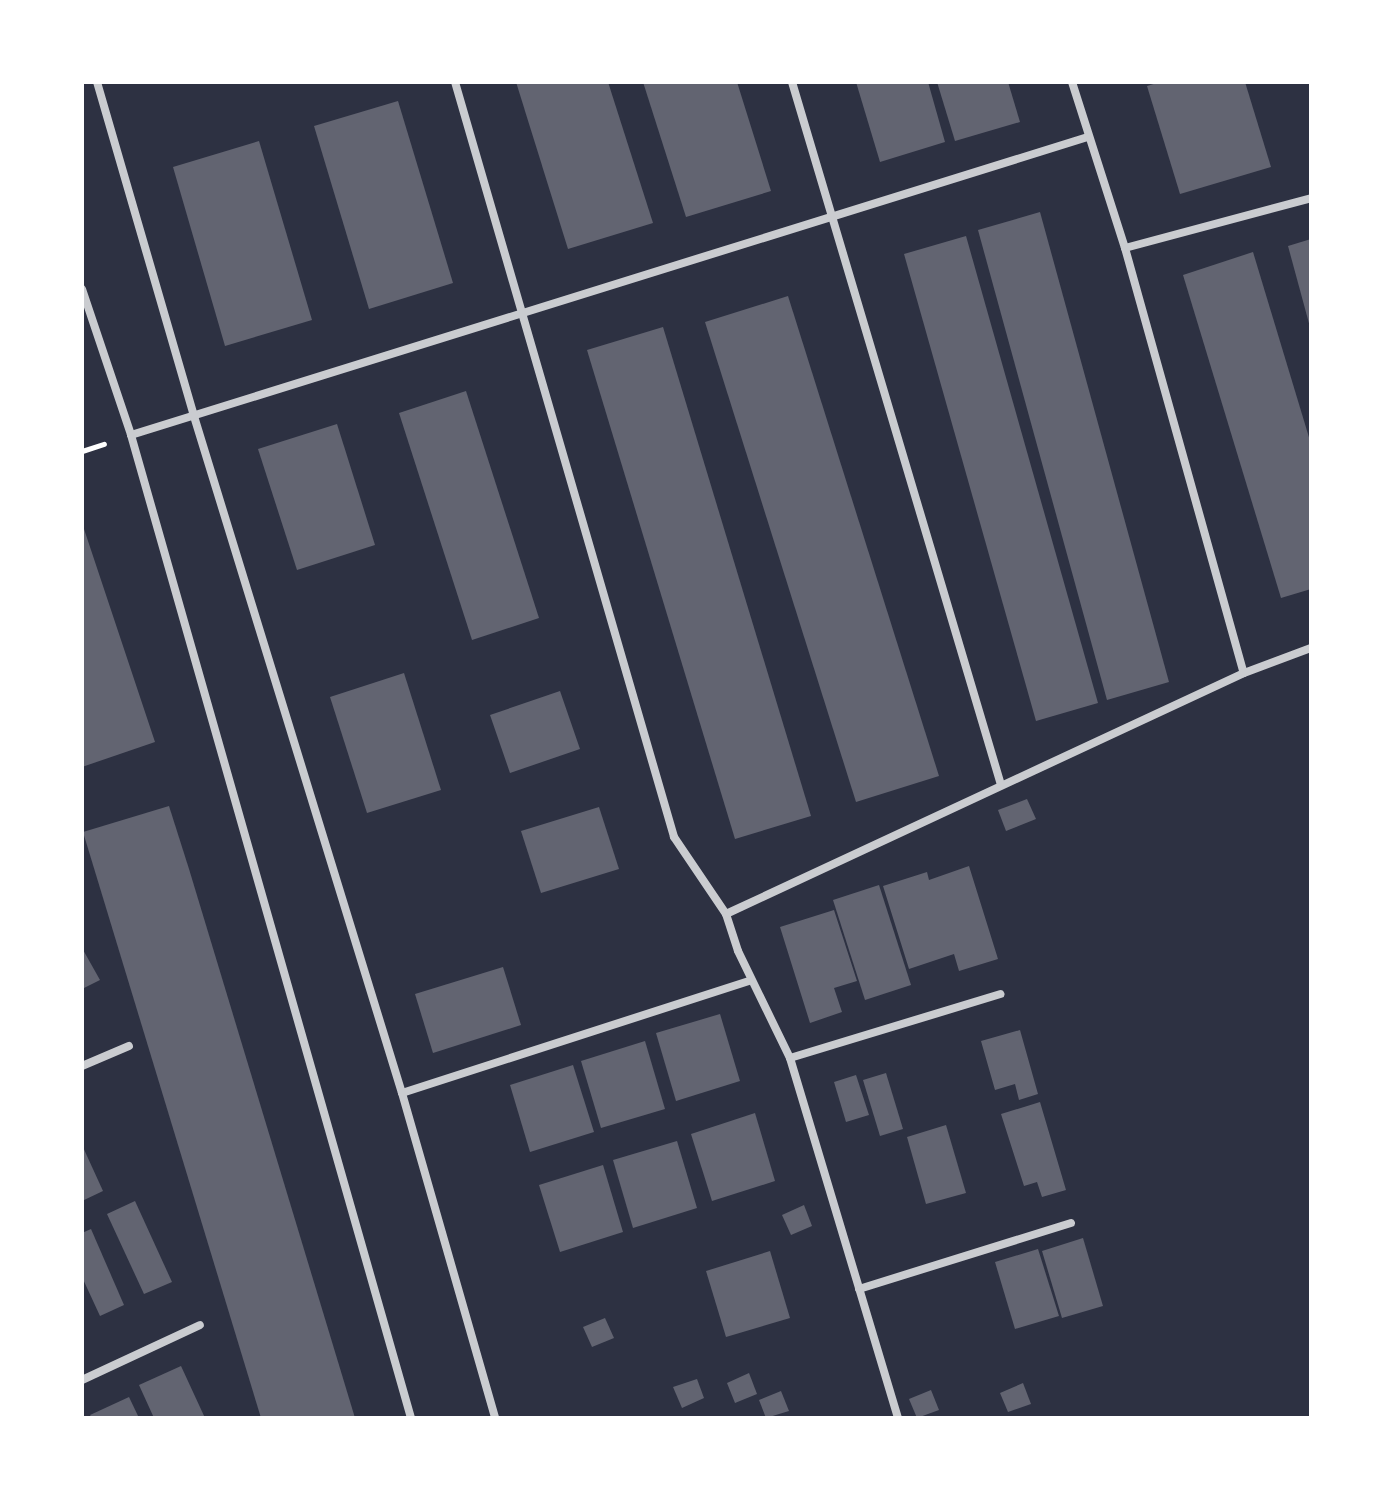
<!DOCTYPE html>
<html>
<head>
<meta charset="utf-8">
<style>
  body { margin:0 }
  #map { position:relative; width:1393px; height:1500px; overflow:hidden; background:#2d3142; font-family:"Space Grotesk",sans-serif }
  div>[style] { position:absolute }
  .building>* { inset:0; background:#626471 }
  .path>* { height:5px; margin:-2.5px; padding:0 2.5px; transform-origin:2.5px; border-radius:2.5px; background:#fff }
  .minor>* { height:8px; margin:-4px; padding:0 4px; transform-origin:4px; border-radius:4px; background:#caccd0 }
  span { translate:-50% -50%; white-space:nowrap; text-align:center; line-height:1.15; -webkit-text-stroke:7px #fff; paint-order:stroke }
  .frame { position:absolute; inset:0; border:84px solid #fff; pointer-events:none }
</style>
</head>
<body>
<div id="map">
  <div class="building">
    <div style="clip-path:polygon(516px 82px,608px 82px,653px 223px,568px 249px)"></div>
    <div style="clip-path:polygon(643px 82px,737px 82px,771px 191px,686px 217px)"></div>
    <div style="clip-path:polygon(856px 82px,928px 82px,945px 142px,880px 162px)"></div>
    <div style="clip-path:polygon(937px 82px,1008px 82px,1020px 122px,955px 141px)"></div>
    <div style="clip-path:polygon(1160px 82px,1245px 82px,1271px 167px,1180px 194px,1147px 86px)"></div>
    <div style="clip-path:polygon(398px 101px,453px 283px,369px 309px,314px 126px)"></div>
    <div style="clip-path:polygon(259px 141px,312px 320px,225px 346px,173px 167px)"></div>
    <div style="clip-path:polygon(1040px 212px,1169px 682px,1107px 700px,978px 230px)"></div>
    <div style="clip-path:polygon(966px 236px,1098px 703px,1036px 721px,904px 254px)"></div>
    <div style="clip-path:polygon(1311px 239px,1311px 327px,1310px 327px,1288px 246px)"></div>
    <div style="clip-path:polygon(1253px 252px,1311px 444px,1311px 589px,1281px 598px,1183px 275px)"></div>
    <div style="clip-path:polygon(788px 296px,939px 776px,856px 802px,705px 322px)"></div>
    <div style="clip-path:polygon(663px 327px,811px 816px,735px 839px,587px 350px)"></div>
    <div style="clip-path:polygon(466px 391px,539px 618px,472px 640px,399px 413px)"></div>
    <div style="clip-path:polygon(337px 424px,375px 545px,297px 570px,258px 449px)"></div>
    <div style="clip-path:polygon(82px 523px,155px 742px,82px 767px)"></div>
    <div style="clip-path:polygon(404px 673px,441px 790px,367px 813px,330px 697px)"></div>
    <div style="clip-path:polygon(560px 691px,580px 749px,510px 773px,490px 715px)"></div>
    <div style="clip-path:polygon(1027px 799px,1036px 819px,1006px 831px,998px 810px)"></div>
    <div style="clip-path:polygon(169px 806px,189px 869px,355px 1418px,261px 1418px,83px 832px)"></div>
    <div style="clip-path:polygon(599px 807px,619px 869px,541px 893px,521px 831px)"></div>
    <div style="clip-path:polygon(969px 866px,998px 959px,959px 971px,954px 954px,909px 969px,883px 886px,927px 872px,929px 880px)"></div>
    <div style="clip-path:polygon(879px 885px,911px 985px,865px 1000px,833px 900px)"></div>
    <div style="clip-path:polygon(834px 910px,857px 981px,834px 988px,842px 1012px,810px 1023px,780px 927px)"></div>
    <div style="clip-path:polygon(82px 948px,100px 980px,82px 989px)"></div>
    <div style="clip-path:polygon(503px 967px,521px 1025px,433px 1053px,415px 994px)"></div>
    <div style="clip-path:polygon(720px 1014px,740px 1081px,676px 1101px,656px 1033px)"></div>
    <div style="clip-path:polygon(1020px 1030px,1038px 1094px,1019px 1100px,1015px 1084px,995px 1090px,981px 1041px)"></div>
    <div style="clip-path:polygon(645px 1041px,665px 1109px,601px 1128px,581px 1061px)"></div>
    <div style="clip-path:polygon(573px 1065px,594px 1132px,530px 1152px,510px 1085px)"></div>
    <div style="clip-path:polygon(886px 1073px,903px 1129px,880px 1136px,863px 1080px)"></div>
    <div style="clip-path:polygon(856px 1075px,869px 1115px,846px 1122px,834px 1082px)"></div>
    <div style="clip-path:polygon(1040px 1102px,1066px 1190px,1042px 1197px,1037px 1182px,1024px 1186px,1001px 1114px)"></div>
    <div style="clip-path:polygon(755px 1113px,775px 1181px,712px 1201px,691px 1134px)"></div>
    <div style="clip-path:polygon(946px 1125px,966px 1193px,926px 1204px,907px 1137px)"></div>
    <div style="clip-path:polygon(677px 1141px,697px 1208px,633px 1228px,613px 1160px)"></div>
    <div style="clip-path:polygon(82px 1145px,103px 1191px,82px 1201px)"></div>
    <div style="clip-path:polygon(603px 1165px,623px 1232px,560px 1252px,539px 1185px)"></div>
    <div style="clip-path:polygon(135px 1201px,172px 1282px,144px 1294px,107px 1214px)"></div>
    <div style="clip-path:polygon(804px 1205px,812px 1226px,791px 1235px,782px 1215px)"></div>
    <div style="clip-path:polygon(91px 1229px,124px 1305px,100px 1316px,82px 1277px,82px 1233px)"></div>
    <div style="clip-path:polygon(1083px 1238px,1103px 1306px,1062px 1318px,1042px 1251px)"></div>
    <div style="clip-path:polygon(1038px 1249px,1059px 1316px,1015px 1329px,995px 1262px)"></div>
    <div style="clip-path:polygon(770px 1251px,790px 1318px,726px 1337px,706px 1271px)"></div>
    <div style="clip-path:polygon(605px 1318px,614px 1338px,592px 1347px,583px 1327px)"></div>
    <div style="clip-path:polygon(181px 1366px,205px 1418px,154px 1418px,139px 1385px)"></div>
    <div style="clip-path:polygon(749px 1373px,757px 1394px,735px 1403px,727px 1383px)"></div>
    <div style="clip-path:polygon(697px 1379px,704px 1398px,682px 1408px,673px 1387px)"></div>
    <div style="clip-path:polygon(1023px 1383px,1031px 1404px,1008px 1412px,1000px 1393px)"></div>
    <div style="clip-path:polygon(931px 1390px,939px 1410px,917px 1418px,909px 1399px)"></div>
    <div style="clip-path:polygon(781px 1391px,789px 1411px,766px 1418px,759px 1400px)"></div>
    <div style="clip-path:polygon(129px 1397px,139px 1418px,92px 1418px,90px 1415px)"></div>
  </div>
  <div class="path">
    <div style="left:82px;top:451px;width:23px;rotate:-18deg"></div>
  </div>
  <div class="minor">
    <div style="left:97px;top:82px;width:345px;rotate:73.8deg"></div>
    <div style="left:193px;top:413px;width:711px;rotate:72.92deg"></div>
    <div style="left:402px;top:1093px;width:338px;rotate:74deg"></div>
    <div style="left:455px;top:82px;width:786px;rotate:73.82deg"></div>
    <div style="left:674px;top:837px;width:93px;rotate:56deg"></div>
    <div style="left:726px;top:914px;width:39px;rotate:72deg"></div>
    <div style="left:738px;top:951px;width:119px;rotate:64.1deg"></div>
    <div style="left:790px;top:1058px;width:376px;rotate:73.3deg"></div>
    <div style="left:792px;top:82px;width:733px;rotate:73.44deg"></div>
    <div style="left:1072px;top:82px;width:174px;rotate:72.3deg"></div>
    <div style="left:1125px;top:248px;width:441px;rotate:74.4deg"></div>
    <div style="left:1125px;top:248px;width:193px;rotate:-15deg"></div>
    <div style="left:82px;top:289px;width:154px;rotate:71.4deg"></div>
    <div style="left:131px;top:435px;width:1022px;rotate:74.1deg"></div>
    <div style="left:131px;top:435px;width:1002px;rotate:-17.3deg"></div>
    <div style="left:726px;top:914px;width:571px;rotate:-24.95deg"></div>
    <div style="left:1244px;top:673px;width:72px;rotate:-20.5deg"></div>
    <div style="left:790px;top:1058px;width:220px;rotate:-16.9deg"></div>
    <div style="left:82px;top:1066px;width:51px;rotate:-23.1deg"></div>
    <div style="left:402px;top:1093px;width:367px;rotate:-17.9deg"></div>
    <div style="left:859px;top:1289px;width:222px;rotate:-17.3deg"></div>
    <div style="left:82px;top:1380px;width:130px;rotate:-25deg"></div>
  </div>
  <div class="frame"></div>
</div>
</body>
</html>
